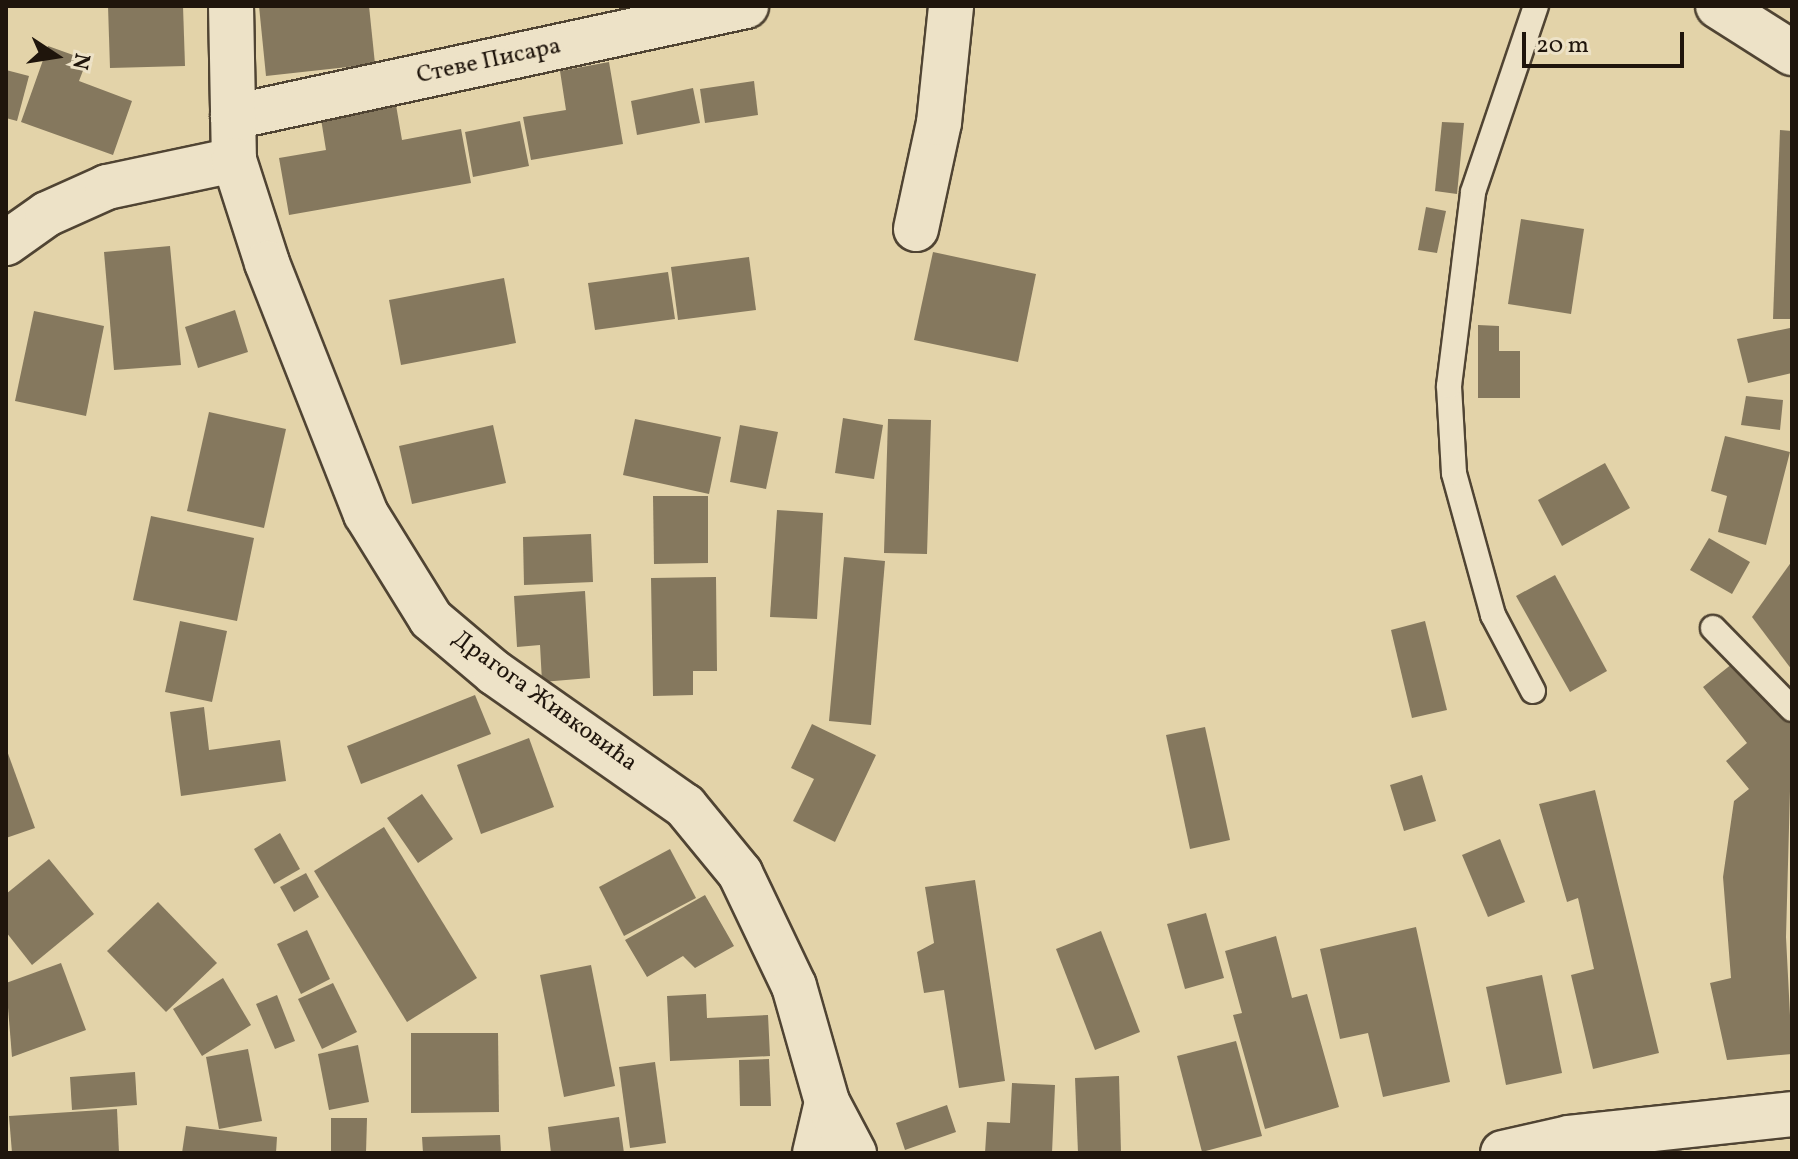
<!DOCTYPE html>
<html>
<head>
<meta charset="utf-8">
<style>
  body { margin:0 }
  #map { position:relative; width:1798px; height:1159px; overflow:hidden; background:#e3d3a9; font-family:Vollkorn,serif }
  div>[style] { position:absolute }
  .building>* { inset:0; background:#85785e }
  .roads { filter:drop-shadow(2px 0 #504433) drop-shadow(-2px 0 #504433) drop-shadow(0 2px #504433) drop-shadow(0 -2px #504433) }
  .service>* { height:24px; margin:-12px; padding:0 12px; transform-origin:12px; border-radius:12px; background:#ede2c7 }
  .minor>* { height:44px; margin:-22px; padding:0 22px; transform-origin:22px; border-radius:22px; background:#ede2c7 }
  .tertiary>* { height:44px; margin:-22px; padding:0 22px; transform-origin:22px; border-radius:22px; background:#ede2c7 }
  span { translate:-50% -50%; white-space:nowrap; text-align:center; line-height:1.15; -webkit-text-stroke:6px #ede2c7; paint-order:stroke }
  .street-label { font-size:24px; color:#1f150c }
  .frame { position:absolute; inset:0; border:8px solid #1f150c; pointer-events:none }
  .north { position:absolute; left:16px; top:16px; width:80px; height:80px; -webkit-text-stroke:6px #ede2c7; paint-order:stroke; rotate:102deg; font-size:22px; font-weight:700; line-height:32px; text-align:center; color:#1f150c }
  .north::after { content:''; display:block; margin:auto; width:28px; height:36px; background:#1f150c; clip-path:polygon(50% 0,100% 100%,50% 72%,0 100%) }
  .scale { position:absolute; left:1522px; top:32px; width:162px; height:36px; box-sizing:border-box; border:4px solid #1f150c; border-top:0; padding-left:10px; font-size:24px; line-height:28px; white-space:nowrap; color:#1f150c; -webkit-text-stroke:6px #ede2c7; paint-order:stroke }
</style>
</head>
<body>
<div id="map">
  <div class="building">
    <div style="clip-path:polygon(108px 6px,183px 6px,185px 66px,110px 68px)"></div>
    <div style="clip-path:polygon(259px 6px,369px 6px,375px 64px,266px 76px)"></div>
    <div style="clip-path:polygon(48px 46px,87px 60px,79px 81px,132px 101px,113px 155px,21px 122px)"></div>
    <div style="clip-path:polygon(609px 62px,623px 144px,531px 160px,523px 117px,566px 110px,560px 71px)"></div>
    <div style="clip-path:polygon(6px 70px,29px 76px,17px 121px,6px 118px)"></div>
    <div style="clip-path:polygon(754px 81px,758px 115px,705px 123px,700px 89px)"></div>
    <div style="clip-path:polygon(693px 88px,700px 123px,637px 135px,631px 101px)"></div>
    <div style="clip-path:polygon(396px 105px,402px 140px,461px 129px,471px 183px,289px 215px,279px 158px,326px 150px,321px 119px)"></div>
    <div style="clip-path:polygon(520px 121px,529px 166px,473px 177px,465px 132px)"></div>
    <div style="clip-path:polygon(1442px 122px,1464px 123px,1457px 194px,1435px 191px)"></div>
    <div style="clip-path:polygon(1780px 130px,1792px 131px,1792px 319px,1773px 319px)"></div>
    <div style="clip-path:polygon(1426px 207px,1446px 211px,1437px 253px,1418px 250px)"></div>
    <div style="clip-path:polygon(1521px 219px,1584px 229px,1571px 314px,1508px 304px)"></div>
    <div style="clip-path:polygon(170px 246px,181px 365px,114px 370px,104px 252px)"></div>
    <div style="clip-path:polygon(933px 252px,1036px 274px,1018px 362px,914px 340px)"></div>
    <div style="clip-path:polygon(749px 257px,756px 310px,678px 320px,671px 267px)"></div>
    <div style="clip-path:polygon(668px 272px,675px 319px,595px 330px,588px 283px)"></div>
    <div style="clip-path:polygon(504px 278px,516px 343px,401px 365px,389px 300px)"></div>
    <div style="clip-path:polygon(235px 310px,248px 352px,198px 368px,185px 327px)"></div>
    <div style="clip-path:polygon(34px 311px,104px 326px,86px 416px,15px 401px)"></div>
    <div style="clip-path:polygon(1478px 325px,1499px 326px,1499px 351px,1520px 351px,1520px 398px,1478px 398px)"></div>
    <div style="clip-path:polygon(1790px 328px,1792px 373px,1748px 383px,1737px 339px)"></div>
    <div style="clip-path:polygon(1746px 396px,1783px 400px,1780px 430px,1741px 425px)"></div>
    <div style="clip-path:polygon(209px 412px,286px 429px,264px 528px,187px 511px)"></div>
    <div style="clip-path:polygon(843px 418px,883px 425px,874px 479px,835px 473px)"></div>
    <div style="clip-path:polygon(635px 419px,721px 437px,709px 494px,623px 475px)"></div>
    <div style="clip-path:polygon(888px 419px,931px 420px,927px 554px,884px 553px)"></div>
    <div style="clip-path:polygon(493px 425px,506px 483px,412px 504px,399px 446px)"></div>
    <div style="clip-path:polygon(740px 425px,778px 432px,766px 489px,730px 482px)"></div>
    <div style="clip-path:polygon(1725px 436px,1790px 452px,1766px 545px,1718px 532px,1727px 496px,1711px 491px)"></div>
    <div style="clip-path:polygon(1605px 463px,1630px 508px,1562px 546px,1538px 500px)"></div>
    <div style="clip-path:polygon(653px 496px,708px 496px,708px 563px,654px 564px)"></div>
    <div style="clip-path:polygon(777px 510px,823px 513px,817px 619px,770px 617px)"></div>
    <div style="clip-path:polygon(151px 516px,254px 538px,237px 621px,133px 600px)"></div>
    <div style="clip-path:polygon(591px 534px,593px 582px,524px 585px,523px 537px)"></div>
    <div style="clip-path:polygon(1709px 538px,1750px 562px,1732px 594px,1690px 570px)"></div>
    <div style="clip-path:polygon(844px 557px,885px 561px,871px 725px,829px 721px)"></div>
    <div style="clip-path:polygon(1792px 561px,1792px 670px,1752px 617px)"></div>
    <div style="clip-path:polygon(1555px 575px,1607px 671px,1570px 692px,1516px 596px)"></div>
    <div style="clip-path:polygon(716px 577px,717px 671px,693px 671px,693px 695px,653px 696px,651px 578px)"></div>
    <div style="clip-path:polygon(585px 591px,590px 678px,542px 682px,540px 645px,517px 647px,514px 596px)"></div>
    <div style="clip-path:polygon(180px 621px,227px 631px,212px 702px,165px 692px)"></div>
    <div style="clip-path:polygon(1425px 621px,1447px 710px,1412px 718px,1391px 630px)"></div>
    <div style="clip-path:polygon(1742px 656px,1792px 718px,1786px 937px,1792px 1054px,1727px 1060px,1710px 983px,1731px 978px,1723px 877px,1734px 801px,1749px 789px,1726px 761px,1747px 743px,1703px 687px)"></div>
    <div style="clip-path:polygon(475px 695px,491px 734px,361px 784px,347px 746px)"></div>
    <div style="clip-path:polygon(204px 707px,209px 750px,280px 740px,286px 781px,181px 796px,170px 712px)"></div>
    <div style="clip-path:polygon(812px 724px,876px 755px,835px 842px,793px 821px,814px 779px,791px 768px)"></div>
    <div style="clip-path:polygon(1205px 727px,1230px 840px,1190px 849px,1166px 735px)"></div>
    <div style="clip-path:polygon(529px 738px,554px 807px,481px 834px,457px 765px)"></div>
    <div style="clip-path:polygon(6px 748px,35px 828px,6px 838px)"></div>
    <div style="clip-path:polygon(1422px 775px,1436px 821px,1404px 831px,1390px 785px)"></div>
    <div style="clip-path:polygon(1595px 790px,1659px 1053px,1593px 1069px,1571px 975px,1594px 969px,1578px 898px,1567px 902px,1539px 804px)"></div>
    <div style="clip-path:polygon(422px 794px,453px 839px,418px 863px,387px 818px)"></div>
    <div style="clip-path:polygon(384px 827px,477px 978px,407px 1022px,314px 871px)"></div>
    <div style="clip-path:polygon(280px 833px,300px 869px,274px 884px,254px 849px)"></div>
    <div style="clip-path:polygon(1500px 839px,1525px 902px,1488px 917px,1462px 855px)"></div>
    <div style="clip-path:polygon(670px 849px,696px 898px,624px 936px,599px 887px)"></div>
    <div style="clip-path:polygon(49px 859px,94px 914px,32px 965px,6px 932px,6px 894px)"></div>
    <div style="clip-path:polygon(306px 873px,319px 897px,294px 912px,280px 887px)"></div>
    <div style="clip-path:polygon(975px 880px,1005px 1081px,959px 1088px,944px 990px,924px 993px,917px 952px,934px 943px,925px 887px)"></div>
    <div style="clip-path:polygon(705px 895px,734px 946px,695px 968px,683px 956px,647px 977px,625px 940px)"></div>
    <div style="clip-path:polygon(158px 902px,217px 963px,166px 1012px,107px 951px)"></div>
    <div style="clip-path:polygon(1206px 913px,1224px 978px,1185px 989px,1167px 924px)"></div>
    <div style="clip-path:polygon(1416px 927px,1450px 1082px,1383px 1097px,1368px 1033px,1340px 1039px,1320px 949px)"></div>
    <div style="clip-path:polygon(307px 930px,330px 979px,301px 994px,277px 944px)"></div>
    <div style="clip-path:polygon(1101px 931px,1140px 1032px,1095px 1050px,1056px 949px)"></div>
    <div style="clip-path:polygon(1276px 936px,1292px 998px,1307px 994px,1339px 1107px,1265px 1129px,1233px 1015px,1242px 1013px,1225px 951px)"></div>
    <div style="clip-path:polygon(61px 963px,86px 1030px,12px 1057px,6px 983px)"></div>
    <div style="clip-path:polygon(591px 965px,615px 1086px,564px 1097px,540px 975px)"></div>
    <div style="clip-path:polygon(1542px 975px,1562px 1073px,1506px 1085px,1486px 987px)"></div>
    <div style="clip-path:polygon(223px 978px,251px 1025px,202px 1056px,173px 1009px)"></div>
    <div style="clip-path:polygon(333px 983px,357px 1032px,322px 1049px,298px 999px)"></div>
    <div style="clip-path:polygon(706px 994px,707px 1018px,768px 1015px,770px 1056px,670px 1061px,667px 996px)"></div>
    <div style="clip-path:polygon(277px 995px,295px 1041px,275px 1049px,256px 1004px)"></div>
    <div style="clip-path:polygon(411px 1033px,498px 1033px,499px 1112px,411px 1113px)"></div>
    <div style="clip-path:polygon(1236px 1041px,1262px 1136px,1202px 1152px,1177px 1056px)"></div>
    <div style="clip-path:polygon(358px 1045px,369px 1102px,329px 1110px,318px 1054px)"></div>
    <div style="clip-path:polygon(248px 1049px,262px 1121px,219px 1129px,206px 1057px)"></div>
    <div style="clip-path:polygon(769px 1059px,771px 1106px,740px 1106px,739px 1060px)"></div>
    <div style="clip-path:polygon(655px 1062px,666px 1143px,630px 1148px,619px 1067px)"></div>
    <div style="clip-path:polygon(135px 1072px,137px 1105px,72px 1110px,70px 1077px)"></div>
    <div style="clip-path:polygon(1119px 1076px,1121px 1153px,1078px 1153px,1075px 1078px)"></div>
    <div style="clip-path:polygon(1012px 1083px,1055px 1085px,1052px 1153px,985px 1153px,987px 1122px,1010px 1123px)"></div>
    <div style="clip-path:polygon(947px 1105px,956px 1132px,905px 1150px,896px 1123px)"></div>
    <div style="clip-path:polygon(117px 1109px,119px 1153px,12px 1153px,9px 1116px)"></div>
    <div style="clip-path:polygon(619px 1117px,624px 1153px,551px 1153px,548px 1127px)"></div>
    <div style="clip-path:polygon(331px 1118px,367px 1118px,366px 1153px,331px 1153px)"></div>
    <div style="clip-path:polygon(186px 1126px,277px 1137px,276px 1153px,182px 1153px)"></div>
    <div style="clip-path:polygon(500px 1135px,501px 1153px,423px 1153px,422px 1137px)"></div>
  </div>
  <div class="roads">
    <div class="service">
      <div style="left:1713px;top:628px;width:113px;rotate:45.7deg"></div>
      <div style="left:1533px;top:691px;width:86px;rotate:-117.8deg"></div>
      <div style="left:1493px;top:615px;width:147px;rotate:-105.4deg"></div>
      <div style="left:1454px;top:473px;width:87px;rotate:-93.3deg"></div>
      <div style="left:1449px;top:386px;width:195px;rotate:-82.9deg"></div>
      <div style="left:1473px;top:192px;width:196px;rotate:-71.3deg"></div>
    </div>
    <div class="minor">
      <div style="left:1718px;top:6px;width:88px;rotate:32.4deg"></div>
      <div style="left:233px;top:117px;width:525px;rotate:-12.21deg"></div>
      <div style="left:916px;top:229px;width:108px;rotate:-77.8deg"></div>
      <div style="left:939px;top:123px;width:118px;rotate:-84.1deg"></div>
      <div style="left:6px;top:243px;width:50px;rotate:-35.3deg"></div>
      <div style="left:47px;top:214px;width:66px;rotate:-24.2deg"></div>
      <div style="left:107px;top:187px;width:130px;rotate:-12deg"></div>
      <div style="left:815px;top:1153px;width:52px;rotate:-76.8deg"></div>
    </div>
    <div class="tertiary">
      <div style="left:231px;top:6px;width:154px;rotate:88.9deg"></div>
      <div style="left:234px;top:160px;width:108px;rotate:72.2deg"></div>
      <div style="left:267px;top:263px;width:270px;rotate:68.5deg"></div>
      <div style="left:366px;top:514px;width:123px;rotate:58.2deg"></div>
      <div style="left:431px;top:619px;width:84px;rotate:40.2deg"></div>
      <div style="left:495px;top:673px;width:232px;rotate:35deg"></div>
      <div style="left:685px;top:806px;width:87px;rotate:50.6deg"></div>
      <div style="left:740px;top:873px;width:125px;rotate:64.5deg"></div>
      <div style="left:794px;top:986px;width:121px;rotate:74.1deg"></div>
      <div style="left:827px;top:1102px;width:58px;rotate:62.1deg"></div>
      <div style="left:1503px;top:1153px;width:68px;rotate:-12.8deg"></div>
      <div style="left:1569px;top:1138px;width:224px;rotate:-6.1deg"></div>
    </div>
  </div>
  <div class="street-label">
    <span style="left:489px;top:62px;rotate:-12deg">Стеве Писара</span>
    <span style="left:544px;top:702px;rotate:36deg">Драгога Живковића</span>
  </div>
  <div class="frame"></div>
  <div class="north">N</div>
  <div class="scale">20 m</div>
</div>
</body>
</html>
